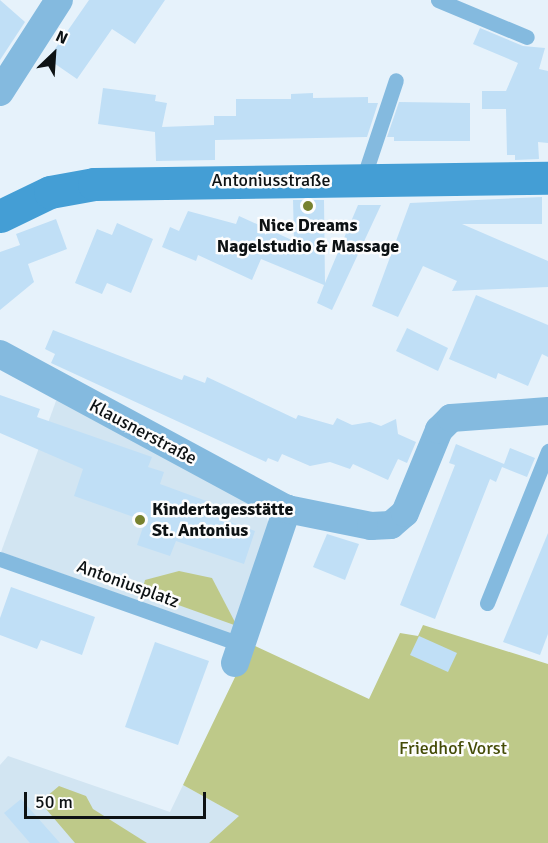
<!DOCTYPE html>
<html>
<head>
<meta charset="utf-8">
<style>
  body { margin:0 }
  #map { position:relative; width:548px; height:843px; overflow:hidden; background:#e6f2fb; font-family:Signika,sans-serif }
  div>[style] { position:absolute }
  .built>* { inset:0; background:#d2e5f2 }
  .green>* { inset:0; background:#bec989 }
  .building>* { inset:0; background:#c0dff6 }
  .lane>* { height:15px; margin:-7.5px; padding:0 7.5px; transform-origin:7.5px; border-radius:7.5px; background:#84badf }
  .street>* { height:28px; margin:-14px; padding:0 14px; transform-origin:14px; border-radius:14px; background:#84badf }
  .secondary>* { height:33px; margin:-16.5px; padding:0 16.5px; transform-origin:16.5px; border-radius:16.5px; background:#449ed5 }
  .dots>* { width:16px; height:16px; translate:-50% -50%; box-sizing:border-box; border:3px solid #fdfdfd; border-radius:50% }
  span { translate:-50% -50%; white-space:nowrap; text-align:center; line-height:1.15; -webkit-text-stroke:5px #fdfdfd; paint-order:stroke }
  .street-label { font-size:18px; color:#0d1214 }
  .poi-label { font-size:18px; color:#0d1214; font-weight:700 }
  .left { translate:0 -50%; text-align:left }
  .park-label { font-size:18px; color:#444b07 }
  .north { position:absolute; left:24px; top:24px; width:60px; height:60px; -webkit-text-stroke:4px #fdfdfd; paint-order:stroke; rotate:25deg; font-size:16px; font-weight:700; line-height:24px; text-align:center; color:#0d1214 }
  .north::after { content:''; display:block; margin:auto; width:21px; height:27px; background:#0d1214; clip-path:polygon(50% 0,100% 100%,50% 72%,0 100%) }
  .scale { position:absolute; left:24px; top:792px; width:182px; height:27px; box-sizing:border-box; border:3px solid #0d1214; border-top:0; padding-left:8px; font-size:18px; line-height:21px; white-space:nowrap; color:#0d1214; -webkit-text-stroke:4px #fdfdfd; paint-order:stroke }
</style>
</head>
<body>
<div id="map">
  <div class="built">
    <div style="clip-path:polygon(63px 399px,265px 513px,270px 527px,237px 636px,1px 552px,56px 401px)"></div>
    <div style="clip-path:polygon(8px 756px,170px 812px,183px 785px,289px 843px,0 843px,0 765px)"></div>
  </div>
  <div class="green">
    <div style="clip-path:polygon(179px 571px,212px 578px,237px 626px,142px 592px,145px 580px)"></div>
    <div style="clip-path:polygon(423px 625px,548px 664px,548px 843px,209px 843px,239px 816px,183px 785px,251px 644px,369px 699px,400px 633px,418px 636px)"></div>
    <div style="clip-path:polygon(59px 786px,86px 796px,93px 809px,147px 843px,75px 843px,40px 802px)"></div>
  </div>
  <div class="building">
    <div style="clip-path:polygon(0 0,25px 22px,0 60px)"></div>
    <div style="clip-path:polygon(89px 0,165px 0,135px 44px,112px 29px,77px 79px,48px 59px)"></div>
    <div style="clip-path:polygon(480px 28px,523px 46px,545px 48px,539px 69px,548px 71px,548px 143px,538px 142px,539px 159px,515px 160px,515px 155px,507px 155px,506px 109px,482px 109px,482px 91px,506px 91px,518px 63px,473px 44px)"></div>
    <div style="clip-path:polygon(103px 88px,156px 95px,155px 101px,167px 103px,162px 127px,214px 125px,214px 116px,236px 116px,236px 99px,291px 99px,291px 94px,313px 93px,313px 98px,368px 97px,368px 103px,378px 103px,367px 137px,215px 140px,215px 160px,156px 161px,155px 132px,98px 124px)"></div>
    <div style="clip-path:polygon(399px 102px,470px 103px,470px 141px,394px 141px,394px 137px,387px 137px)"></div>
    <div style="clip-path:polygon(542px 197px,542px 224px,462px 224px,548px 261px,548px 287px,452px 291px,457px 281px,423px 266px,398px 317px,372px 306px,410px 203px)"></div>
    <div style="clip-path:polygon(293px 200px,324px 200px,325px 283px,358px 205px,381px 205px,332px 310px,317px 303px,324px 285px,261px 259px,252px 280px,198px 255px,196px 261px,162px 247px,170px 227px,179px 231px,188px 211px,236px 224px,239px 216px,294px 241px)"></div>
    <div style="clip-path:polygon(56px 219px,67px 249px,28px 264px,34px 282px,0 310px,0 252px,20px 245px,16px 234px)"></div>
    <div style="clip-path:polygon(117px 223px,153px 239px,131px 293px,107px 283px,102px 294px,75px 283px,97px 229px,112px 235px)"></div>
    <div style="clip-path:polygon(476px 295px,548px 325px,548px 357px,542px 354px,528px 386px,498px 373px,496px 379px,449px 359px)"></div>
    <div style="clip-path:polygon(407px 328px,448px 348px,438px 371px,396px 351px)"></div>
    <div style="clip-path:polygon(53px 330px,182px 380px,184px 375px,205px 383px,207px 377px,296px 419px,298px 415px,333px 425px,337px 418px,352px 425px,370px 422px,381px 426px,396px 419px,398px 434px,416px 442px,407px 463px,398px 459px,388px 480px,353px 464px,350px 469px,330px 462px,310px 466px,282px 454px,278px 462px,268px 458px,266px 462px,51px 363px,55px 354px,45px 349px)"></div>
    <div style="clip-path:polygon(0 395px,40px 409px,37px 417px,152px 457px,148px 467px,164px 472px,160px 484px,220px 506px,216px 517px,255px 531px,244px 564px,176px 541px,170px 556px,137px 545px,145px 521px,74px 496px,83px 469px,0 433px)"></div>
    <div style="clip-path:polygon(456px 444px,504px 464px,510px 448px,535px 458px,527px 477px,502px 467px,496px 482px,490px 479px,435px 619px,400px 605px,455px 465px,449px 463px)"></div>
    <div style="clip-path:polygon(548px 533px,548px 634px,540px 655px,503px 642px)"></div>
    <div style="clip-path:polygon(327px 534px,359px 544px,345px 580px,313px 567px)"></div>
    <div style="clip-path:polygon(11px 587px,95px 617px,82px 655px,41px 640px,37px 649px,0 635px,0 618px)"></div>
    <div style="clip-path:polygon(419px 636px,457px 653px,448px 672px,410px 655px)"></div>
    <div style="clip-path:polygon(155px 642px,209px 661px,178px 745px,125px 727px)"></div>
    <div style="clip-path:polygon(21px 799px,60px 843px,30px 843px,4px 813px)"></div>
  </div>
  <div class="lane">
    <div style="left:438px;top:0;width:96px;rotate:22.6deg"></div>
    <div style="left:363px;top:179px;width:104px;rotate:-71.6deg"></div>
    <div style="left:0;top:559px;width:258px;rotate:19.5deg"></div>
    <div style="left:487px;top:603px;width:164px;rotate:-68.1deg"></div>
  </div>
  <div class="street">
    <div style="left:0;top:92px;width:109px;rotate:-57.3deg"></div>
    <div style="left:0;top:354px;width:326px;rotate:28.4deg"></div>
    <div style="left:235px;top:663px;width:163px;rotate:-71.3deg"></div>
    <div style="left:287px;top:509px;width:86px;rotate:11.4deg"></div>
    <div style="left:371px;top:526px;width:20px;rotate:-3deg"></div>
    <div style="left:391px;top:525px;width:18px;rotate:-41deg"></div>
    <div style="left:405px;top:513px;width:90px;rotate:-67.7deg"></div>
    <div style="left:439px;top:430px;width:17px;rotate:-45deg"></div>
    <div style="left:451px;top:418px;width:97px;rotate:-4.1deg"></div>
  </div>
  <div class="secondary">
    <div style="left:0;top:216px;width:55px;rotate:-25.6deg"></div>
    <div style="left:50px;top:192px;width:45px;rotate:-10.3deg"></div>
    <div style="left:94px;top:184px;width:454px;rotate:-0.8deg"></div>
  </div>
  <div class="dots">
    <div style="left:308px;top:206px;background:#77822f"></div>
    <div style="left:140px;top:520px;background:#77822f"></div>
  </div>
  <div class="street-label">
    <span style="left:271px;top:180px">Antoniusstraße</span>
    <span style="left:143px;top:432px;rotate:28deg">Klausnerstraße</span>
    <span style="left:128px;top:584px;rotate:20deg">Antoniusplatz</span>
  </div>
  <div class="poi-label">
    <span style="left:308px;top:236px">Nice Dreams<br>Nagelstudio &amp; Massage</span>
    <span class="left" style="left:152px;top:520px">Kindertagesstätte<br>St. Antonius</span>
  </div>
  <div class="park-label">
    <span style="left:453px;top:748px">Friedhof Vorst</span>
  </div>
  <div class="north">N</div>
  <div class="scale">50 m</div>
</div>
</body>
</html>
